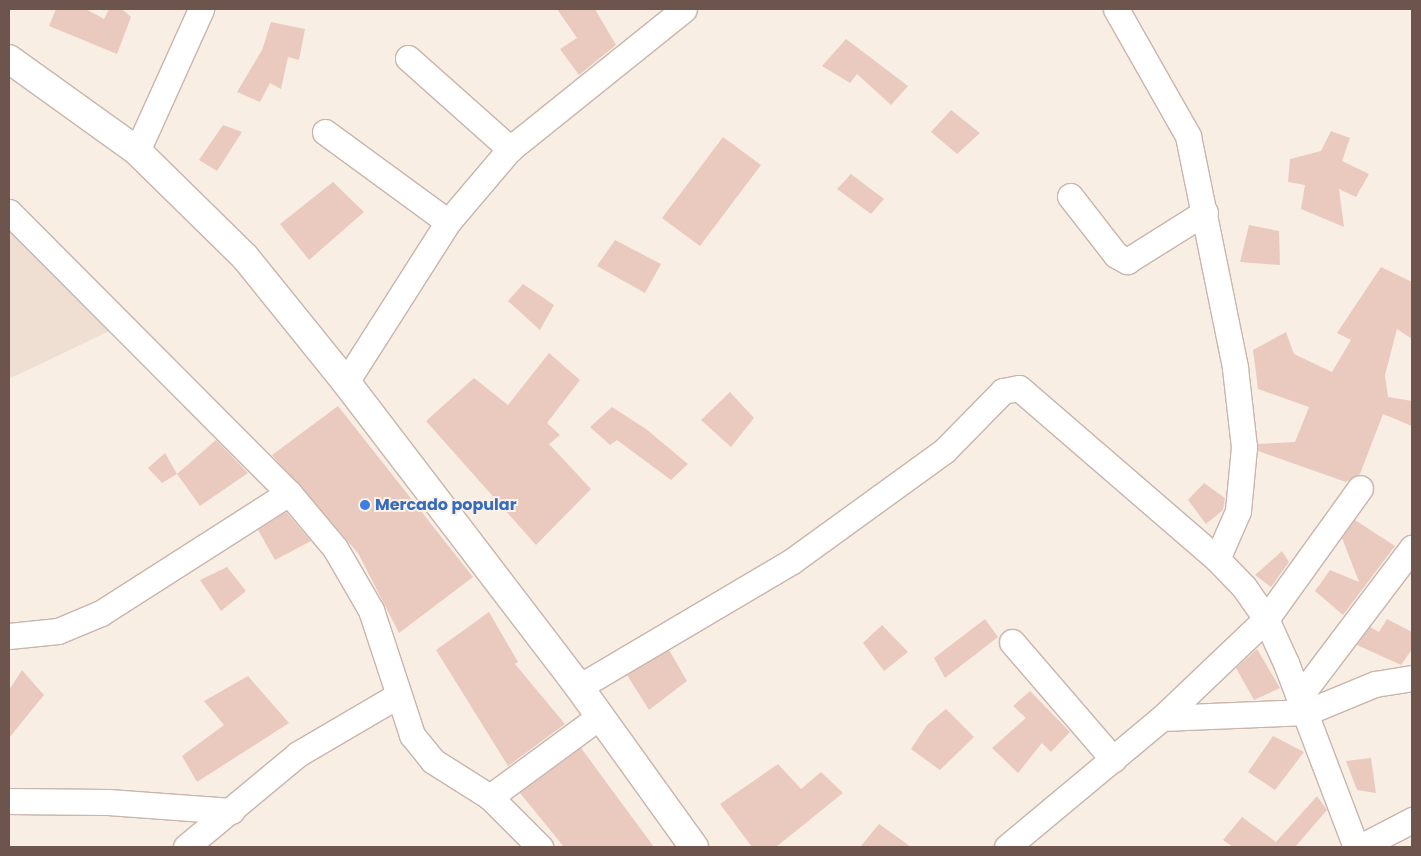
<!DOCTYPE html>
<html>
<head>
<meta charset="utf-8">
<style>
  body { margin:0 }
  #map { position:relative; width:1421px; height:856px; overflow:hidden; background:#f9eee4; font-family:Poppins,sans-serif }
  div>[style] { position:absolute }
  .residential>* { inset:0; background:#efdfd3 }
  .building>* { inset:0; background:#eacabf }
  .roads { filter:drop-shadow(1px 0 #c8b5ac) drop-shadow(-1px 0 #c8b5ac) drop-shadow(0 1px #c8b5ac) drop-shadow(0 -1px #c8b5ac) }
  .street>* { height:25px; margin:-12.5px; padding:0 12.5px; transform-origin:12.5px; border-radius:12.5px; background:#fff }
  .secondary>* { height:28px; margin:-14px; padding:0 14px; transform-origin:14px; border-radius:14px; background:#fff }
  .dots>* { width:14px; height:14px; translate:-50% -50%; box-sizing:border-box; border:2px solid #fcf2e9; border-radius:50% }
  span { translate:-50% -50%; white-space:nowrap; text-align:center; line-height:1.15; -webkit-text-stroke:4px #fcf2e9; paint-order:stroke }
  .shop-label { font-size:16px; color:#366cbe; font-weight:700 }
  .left { translate:0 -50%; text-align:left }
  .frame { position:absolute; inset:0; border:10px solid #6d544d; pointer-events:none }
</style>
</head>
<body>
<div id="map">
  <div class="residential">
    <div style="clip-path:polygon(9px 213px,124px 324px,9px 379px)"></div>
  </div>
  <div class="building">
    <div style="clip-path:polygon(56px 9px,86px 9px,104px 19px,109px 9px,122px 9px,131px 17px,117px 54px,49px 26px)"></div>
    <div style="clip-path:polygon(557px 9px,595px 9px,616px 45px,579px 75px,560px 49px,577px 38px)"></div>
    <div style="clip-path:polygon(271px 22px,305px 29px,299px 60px,288px 57px,281px 89px,270px 83px,260px 102px,237px 92px,262px 50px)"></div>
    <div style="clip-path:polygon(846px 39px,908px 86px,891px 105px,857px 74px,850px 83px,822px 66px)"></div>
    <div style="clip-path:polygon(951px 110px,980px 133px,957px 154px,931px 132px)"></div>
    <div style="clip-path:polygon(223px 125px,242px 132px,217px 171px,199px 160px)"></div>
    <div style="clip-path:polygon(1331px 131px,1350px 138px,1342px 161px,1369px 174px,1356px 197px,1339px 189px,1344px 227px,1301px 209px,1305px 185px,1288px 182px,1290px 159px,1321px 151px)"></div>
    <div style="clip-path:polygon(723px 137px,761px 165px,700px 246px,662px 218px)"></div>
    <div style="clip-path:polygon(851px 174px,884px 199px,871px 214px,837px 189px)"></div>
    <div style="clip-path:polygon(333px 182px,364px 212px,309px 260px,280px 224px)"></div>
    <div style="clip-path:polygon(1249px 225px,1279px 231px,1280px 265px,1240px 262px)"></div>
    <div style="clip-path:polygon(615px 240px,661px 264px,645px 293px,597px 266px)"></div>
    <div style="clip-path:polygon(1381px 267px,1412px 282px,1412px 339px,1397px 329px,1385px 375px,1388px 397px,1412px 401px,1412px 426px,1383px 414px,1360px 474px,1346px 482px,1258px 451px,1258px 444px,1295px 442px,1309px 407px,1258px 389px,1253px 350px,1286px 332px,1294px 354px,1332px 372px,1351px 340px,1337px 333px)"></div>
    <div style="clip-path:polygon(523px 284px,554px 305px,540px 330px,508px 301px)"></div>
    <div style="clip-path:polygon(549px 353px,580px 380px,547px 423px,560px 435px,549px 444px,591px 489px,536px 545px,426px 421px,474px 378px,508px 405px)"></div>
    <div style="clip-path:polygon(730px 392px,754px 418px,731px 447px,701px 420px)"></div>
    <div style="clip-path:polygon(338px 406px,473px 577px,399px 633px,358px 553px,272px 455px)"></div>
    <div style="clip-path:polygon(612px 407px,646px 429px,688px 464px,671px 480px,617px 440px,610px 445px,590px 427px)"></div>
    <div style="clip-path:polygon(216px 440px,248px 473px,200px 506px,177px 474px)"></div>
    <div style="clip-path:polygon(165px 453px,177px 474px,162px 483px,148px 468px)"></div>
    <div style="clip-path:polygon(1204px 483px,1225px 498px,1223px 510px,1206px 524px,1188px 500px)"></div>
    <div style="clip-path:polygon(286px 512px,311px 541px,275px 560px,258px 530px)"></div>
    <div style="clip-path:polygon(1355px 520px,1395px 546px,1343px 615px,1315px 591px,1330px 570px,1359px 582px,1342px 538px)"></div>
    <div style="clip-path:polygon(1282px 551px,1289px 562px,1271px 587px,1255px 575px)"></div>
    <div style="clip-path:polygon(227px 567px,246px 591px,221px 611px,200px 580px)"></div>
    <div style="clip-path:polygon(489px 612px,518px 662px,515px 664px,565px 724px,508px 766px,436px 650px)"></div>
    <div style="clip-path:polygon(985px 619px,998px 637px,945px 678px,934px 658px)"></div>
    <div style="clip-path:polygon(1387px 619px,1412px 632px,1412px 649px,1401px 665px,1357px 645px,1370px 627px,1379px 632px)"></div>
    <div style="clip-path:polygon(882px 625px,908px 652px,884px 671px,863px 643px)"></div>
    <div style="clip-path:polygon(1257px 649px,1280px 688px,1254px 700px,1236px 668px)"></div>
    <div style="clip-path:polygon(669px 650px,687px 681px,649px 710px,627px 675px)"></div>
    <div style="clip-path:polygon(22px 670px,44px 695px,9px 738px,9px 690px)"></div>
    <div style="clip-path:polygon(248px 676px,289px 723px,197px 782px,182px 756px,224px 725px,204px 701px)"></div>
    <div style="clip-path:polygon(1030px 691px,1070px 732px,1051px 752px,1042px 743px,1018px 773px,992px 748px,1026px 718px,1013px 706px)"></div>
    <div style="clip-path:polygon(946px 709px,974px 737px,940px 770px,911px 749px,927px 725px)"></div>
    <div style="clip-path:polygon(1273px 736px,1304px 752px,1275px 790px,1248px 772px)"></div>
    <div style="clip-path:polygon(581px 748px,654px 847px,564px 847px,520px 793px)"></div>
    <div style="clip-path:polygon(1371px 758px,1376px 793px,1357px 790px,1346px 761px)"></div>
    <div style="clip-path:polygon(778px 764px,801px 789px,821px 772px,843px 793px,776px 847px,752px 847px,720px 804px)"></div>
    <div style="clip-path:polygon(1317px 796px,1327px 810px,1295px 847px,1233px 847px,1223px 840px,1242px 817px,1276px 842px)"></div>
    <div style="clip-path:polygon(879px 824px,911px 847px,860px 847px)"></div>
  </div>
  <div class="roads">
    <div class="street">
      <div style="left:1116px;top:9px;width:146px;rotate:60.4deg"></div>
      <div style="left:1188px;top:136px;width:237px;rotate:78.5deg"></div>
      <div style="left:1235px;top:368px;width:80px;rotate:83.5deg"></div>
      <div style="left:1244px;top:447px;width:64px;rotate:95.4deg"></div>
      <div style="left:1238px;top:511px;width:52px;rotate:113.6deg"></div>
      <div style="left:408px;top:58px;width:137px;rotate:41.7deg"></div>
      <div style="left:325px;top:132px;width:152px;rotate:36.2deg"></div>
      <div style="left:137px;top:151px;width:156px;rotate:-65.7deg"></div>
      <div style="left:1070px;top:196px;width:75px;rotate:52.1deg"></div>
      <div style="left:1116px;top:255px;width:13px;rotate:29deg"></div>
      <div style="left:1127px;top:261px;width:92px;rotate:-32.1deg"></div>
      <div style="left:9px;top:212px;width:397px;rotate:45.1deg"></div>
      <div style="left:289px;top:493px;width:72px;rotate:50.1deg"></div>
      <div style="left:335px;top:548px;width:72px;rotate:59.9deg"></div>
      <div style="left:371px;top:610px;width:132px;rotate:71.8deg"></div>
      <div style="left:412px;top:735px;width:33px;rotate:51deg"></div>
      <div style="left:433px;top:761px;width:67px;rotate:32.3deg"></div>
      <div style="left:490px;top:797px;width:71px;rotate:45deg"></div>
      <div style="left:346px;top:382px;width:190px;rotate:-57.5deg"></div>
      <div style="left:448px;top:222px;width:96px;rotate:-49.7deg"></div>
      <div style="left:510px;top:149px;width:223px;rotate:-38.8deg"></div>
      <div style="left:9px;top:636px;width:49px;rotate:-5.8deg"></div>
      <div style="left:58px;top:631px;width:47px;rotate:-22.7deg"></div>
      <div style="left:101px;top:613px;width:223px;rotate:-32.6deg"></div>
      <div style="left:1012px;top:642px;width:155px;rotate:49.2deg"></div>
      <div style="left:579px;top:687px;width:247px;rotate:-30.6deg"></div>
      <div style="left:792px;top:561px;width:188px;rotate:-35.9deg"></div>
      <div style="left:944px;top:451px;width:84px;rotate:-45.5deg"></div>
      <div style="left:1003px;top:391px;width:16px;rotate:-11deg"></div>
      <div style="left:1019px;top:388px;width:262px;rotate:40.8deg"></div>
      <div style="left:1217px;top:559px;width:39px;rotate:46deg"></div>
      <div style="left:1244px;top:587px;width:39px;rotate:55deg"></div>
      <div style="left:1266px;top:619px;width:48px;rotate:65.6deg"></div>
      <div style="left:1286px;top:663px;width:197px;rotate:69.2deg"></div>
      <div style="left:1300px;top:696px;width:186px;rotate:-52.9deg"></div>
      <div style="left:1162px;top:718px;width:145px;rotate:-2.4deg"></div>
      <div style="left:1307px;top:712px;width:74px;rotate:-22.4deg"></div>
      <div style="left:1375px;top:684px;width:37px;rotate:-9deg"></div>
      <div style="left:490px;top:797px;width:135px;rotate:-36.3deg"></div>
      <div style="left:9px;top:801px;width:99px;rotate:0.6deg"></div>
      <div style="left:108px;top:802px;width:124px;rotate:4.2deg"></div>
      <div style="left:186px;top:847px;width:146px;rotate:-39.7deg"></div>
      <div style="left:298px;top:754px;width:115px;rotate:-30.4deg"></div>
      <div style="left:1007px;top:847px;width:202px;rotate:-39.8deg"></div>
      <div style="left:1162px;top:718px;width:144px;rotate:-43.6deg"></div>
      <div style="left:1266px;top:619px;width:161px;rotate:-54.3deg"></div>
      <div style="left:1360px;top:847px;width:59px;rotate:-27.4deg"></div>
    </div>
    <div class="secondary">
      <div style="left:9px;top:59px;width:158px;rotate:35.7deg"></div>
      <div style="left:137px;top:151px;width:151px;rotate:44.5deg"></div>
      <div style="left:245px;top:257px;width:161px;rotate:51.1deg"></div>
      <div style="left:346px;top:382px;width:384px;rotate:52.6deg"></div>
      <div style="left:579px;top:687px;width:197px;rotate:54.3deg"></div>
    </div>
  </div>
  <div class="dots">
    <div style="left:365px;top:505px;background:#3f7fe0"></div>
  </div>
  <div class="shop-label">
    <span class="left" style="left:375px;top:505px">Mercado popular</span>
  </div>
  <div class="frame"></div>
</div>
</body>
</html>
